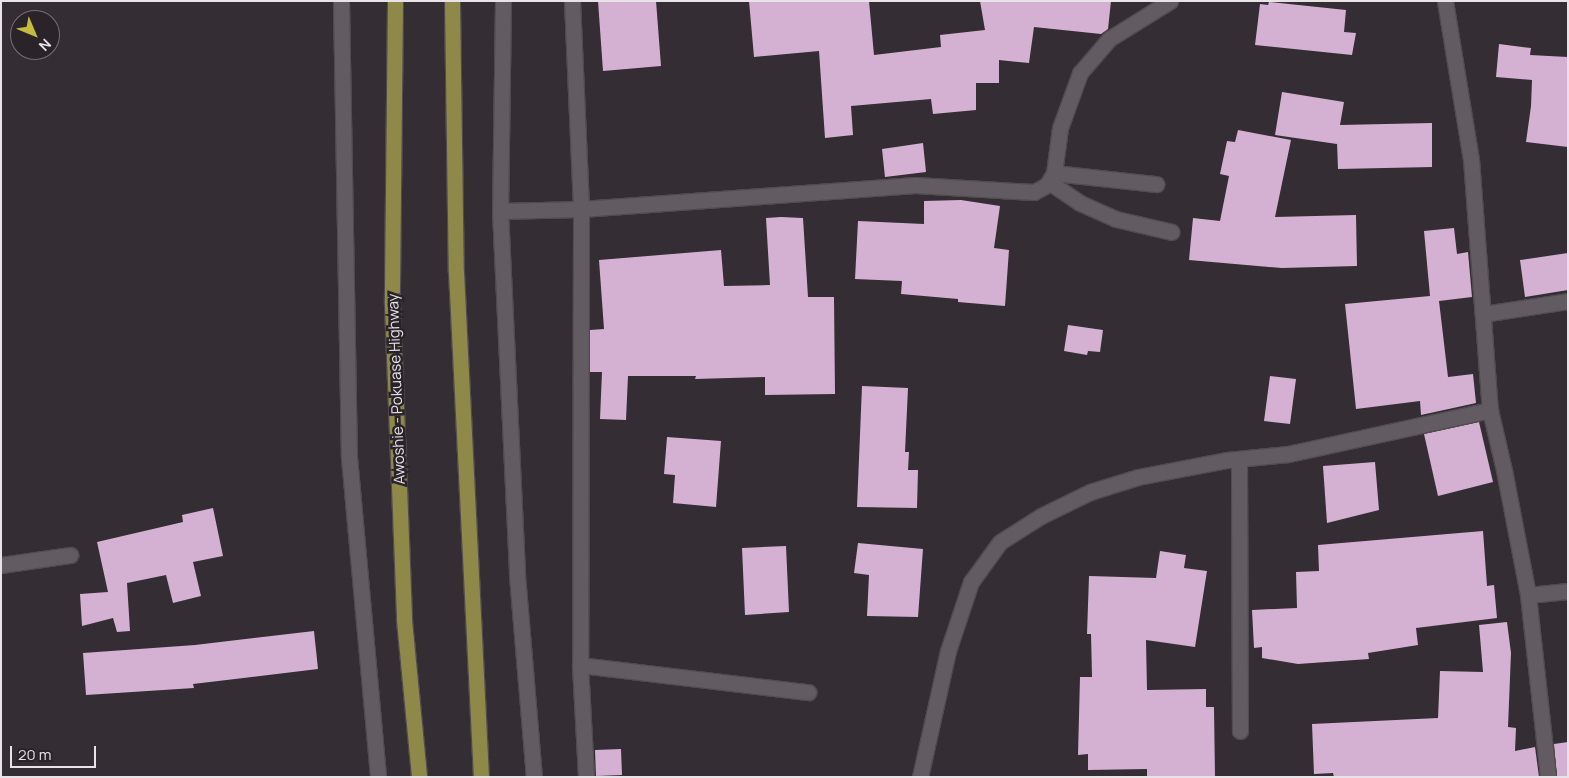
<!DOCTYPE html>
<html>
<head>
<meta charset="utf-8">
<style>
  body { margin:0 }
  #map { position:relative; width:1569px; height:778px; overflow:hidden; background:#342d34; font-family:Manrope,sans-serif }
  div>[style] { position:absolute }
  .building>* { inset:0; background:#d4b1d2 }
  .roads { filter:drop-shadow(1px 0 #514b50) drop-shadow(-1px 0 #514b50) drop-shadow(0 1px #514b50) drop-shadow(0 -1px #514b50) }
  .minor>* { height:15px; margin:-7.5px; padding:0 7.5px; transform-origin:7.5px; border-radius:7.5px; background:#625b62 }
  .major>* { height:15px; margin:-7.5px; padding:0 7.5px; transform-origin:7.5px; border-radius:7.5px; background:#8e8948 }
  span { translate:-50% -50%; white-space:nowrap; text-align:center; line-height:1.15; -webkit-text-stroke:5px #2a232a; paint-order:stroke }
  .street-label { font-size:15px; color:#e7e3e7 }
  .frame { position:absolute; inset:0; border:2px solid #e7e3e7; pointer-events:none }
  .north { position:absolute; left:10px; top:10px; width:50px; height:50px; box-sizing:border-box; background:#2a232a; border:1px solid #767076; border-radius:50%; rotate:135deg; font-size:14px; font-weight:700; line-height:20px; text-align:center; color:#e7e3e7 }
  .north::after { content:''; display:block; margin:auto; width:18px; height:22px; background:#c2bd3f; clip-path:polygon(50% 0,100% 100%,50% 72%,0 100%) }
  .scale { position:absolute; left:10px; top:746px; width:86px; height:22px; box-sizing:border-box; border:2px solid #e7e3e7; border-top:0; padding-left:6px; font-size:15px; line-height:18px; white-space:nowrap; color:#e7e3e7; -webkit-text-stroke:4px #2a232a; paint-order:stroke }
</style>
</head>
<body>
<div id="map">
  <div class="building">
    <div style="clip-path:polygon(598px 1px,656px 1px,661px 66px,603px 71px)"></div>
    <div style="clip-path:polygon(749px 1px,869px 1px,874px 55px,941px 47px,940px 35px,985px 30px,980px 1px,1111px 1px,1108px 29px,1101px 34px,1034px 27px,1029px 63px,999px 60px,999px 83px,976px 83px,976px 110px,933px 114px,931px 99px,851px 106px,853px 135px,825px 138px,819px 51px,754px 57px)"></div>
    <div style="clip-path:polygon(1269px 2px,1346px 10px,1344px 32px,1356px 33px,1352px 55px,1255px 45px,1260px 4px,1268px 5px)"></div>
    <div style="clip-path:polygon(1499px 44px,1531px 48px,1530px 55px,1568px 57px,1568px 147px,1526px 142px,1531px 106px,1532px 80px,1496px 77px)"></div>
    <div style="clip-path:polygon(1282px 92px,1344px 102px,1340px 125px,1432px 123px,1432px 167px,1338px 169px,1337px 142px,1337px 144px,1275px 135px)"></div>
    <div style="clip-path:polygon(1238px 130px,1291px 140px,1275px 217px,1356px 215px,1357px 266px,1282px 268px,1189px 260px,1193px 218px,1220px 221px,1229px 176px,1220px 174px,1227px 141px,1235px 142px)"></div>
    <div style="clip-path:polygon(923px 143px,926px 172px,885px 177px,882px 149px)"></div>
    <div style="clip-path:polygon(961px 200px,1000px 206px,994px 248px,1009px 250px,1005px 306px,958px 302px,958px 299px,901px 294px,902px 281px,855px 279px,858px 221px,924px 224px,924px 201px)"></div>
    <div style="clip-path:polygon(781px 217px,803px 218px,808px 297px,834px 297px,835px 394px,765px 395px,765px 377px,695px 379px,696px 376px,628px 376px,626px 420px,600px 419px,602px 372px,590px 372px,590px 330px,604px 329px,599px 260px,721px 250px,724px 286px,770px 285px,766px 218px)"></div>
    <div style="clip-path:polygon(1454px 228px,1457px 254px,1468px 252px,1472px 297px,1439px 301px,1448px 377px,1473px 374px,1476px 403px,1421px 415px,1420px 401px,1356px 409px,1345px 304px,1430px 296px,1424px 231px)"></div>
    <div style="clip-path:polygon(1568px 253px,1568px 290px,1525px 297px,1520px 260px)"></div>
    <div style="clip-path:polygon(1068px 325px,1103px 330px,1100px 352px,1088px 351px,1087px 355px,1064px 351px)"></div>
    <div style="clip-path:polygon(1270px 376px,1296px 379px,1290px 424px,1264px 421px)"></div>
    <div style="clip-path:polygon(862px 386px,908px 388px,905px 452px,909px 452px,908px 470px,918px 470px,917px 508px,857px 507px)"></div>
    <div style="clip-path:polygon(1479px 422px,1493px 482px,1438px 496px,1424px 434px)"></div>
    <div style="clip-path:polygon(667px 437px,721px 441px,716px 507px,673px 503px,675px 475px,664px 474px)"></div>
    <div style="clip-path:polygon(1375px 462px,1379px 510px,1327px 523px,1323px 466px)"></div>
    <div style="clip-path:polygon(213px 508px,223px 556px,193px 562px,201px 596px,173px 603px,166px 575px,127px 583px,130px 631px,117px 632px,113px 618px,82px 626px,80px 594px,108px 592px,97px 542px,183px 522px,182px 515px)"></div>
    <div style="clip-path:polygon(1483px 531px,1487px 586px,1494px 585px,1497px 618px,1416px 628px,1418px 645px,1368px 653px,1369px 659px,1298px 664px,1262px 658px,1262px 647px,1254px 648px,1252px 610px,1297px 608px,1296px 572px,1319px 571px,1318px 545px)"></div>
    <div style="clip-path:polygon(858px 543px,923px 549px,918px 617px,867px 616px,869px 575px,854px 573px)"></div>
    <div style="clip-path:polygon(786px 546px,789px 612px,745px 615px,742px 548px)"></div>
    <div style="clip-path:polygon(1160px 551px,1186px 555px,1184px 568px,1207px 571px,1195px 647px,1146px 640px,1147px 690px,1206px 689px,1206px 707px,1214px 707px,1215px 777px,1147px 777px,1147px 769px,1088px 770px,1088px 754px,1078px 755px,1080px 677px,1092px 677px,1091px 634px,1087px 634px,1089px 576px,1156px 578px)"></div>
    <div style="clip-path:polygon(1507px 622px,1511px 653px,1508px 727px,1516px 728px,1515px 751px,1535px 747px,1539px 777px,1334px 777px,1333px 773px,1314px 774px,1312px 724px,1438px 718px,1440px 671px,1483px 672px,1479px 625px)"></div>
    <div style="clip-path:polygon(314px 631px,318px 669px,193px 684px,194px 688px,86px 695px,83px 653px,195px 645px)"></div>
    <div style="clip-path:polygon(1568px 742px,1568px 777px,1557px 777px,1554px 744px)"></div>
    <div style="clip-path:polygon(621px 749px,622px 775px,596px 776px,595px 750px)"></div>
  </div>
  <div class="roads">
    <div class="minor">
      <div style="left:341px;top:1px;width:456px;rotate:89deg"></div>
      <div style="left:349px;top:457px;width:321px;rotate:84.8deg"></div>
      <div style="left:503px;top:1px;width:210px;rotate:90.8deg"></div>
      <div style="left:500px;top:211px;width:364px;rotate:87.3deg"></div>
      <div style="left:517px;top:575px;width:203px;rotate:85.2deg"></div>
      <div style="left:572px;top:1px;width:208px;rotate:87.5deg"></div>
      <div style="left:581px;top:209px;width:456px;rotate:90.1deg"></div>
      <div style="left:580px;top:665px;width:112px;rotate:86.9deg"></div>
      <div style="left:1445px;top:1px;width:160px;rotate:80.7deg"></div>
      <div style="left:1471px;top:159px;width:252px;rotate:85.7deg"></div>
      <div style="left:1490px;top:410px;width:62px;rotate:76.9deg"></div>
      <div style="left:1504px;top:470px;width:127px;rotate:79.1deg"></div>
      <div style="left:1528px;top:595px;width:183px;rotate:83.7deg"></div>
      <div style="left:1054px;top:173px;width:103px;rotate:6.2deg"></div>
      <div style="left:1049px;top:182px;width:37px;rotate:34deg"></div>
      <div style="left:1080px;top:203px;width:39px;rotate:24deg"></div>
      <div style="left:1116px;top:219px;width:57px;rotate:13.1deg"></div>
      <div style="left:500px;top:211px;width:81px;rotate:-1.4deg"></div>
      <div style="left:581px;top:209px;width:335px;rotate:-4.1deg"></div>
      <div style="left:915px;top:185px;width:119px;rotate:3.4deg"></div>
      <div style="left:1034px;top:192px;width:15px;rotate:-28deg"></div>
      <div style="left:1047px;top:185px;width:14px;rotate:-60deg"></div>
      <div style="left:1054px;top:173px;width:45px;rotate:-82.4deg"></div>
      <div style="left:1060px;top:128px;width:59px;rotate:-70deg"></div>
      <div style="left:1080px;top:73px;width:45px;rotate:-49.5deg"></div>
      <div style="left:1109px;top:39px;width:72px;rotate:-31.9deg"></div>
      <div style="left:1483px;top:314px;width:86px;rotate:-8.7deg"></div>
      <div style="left:1239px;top:459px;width:272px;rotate:89.8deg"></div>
      <div style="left:1px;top:565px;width:70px;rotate:-8.2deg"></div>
      <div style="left:1528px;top:595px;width:40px;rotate:-5.7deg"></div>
      <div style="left:580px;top:665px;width:230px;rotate:6.8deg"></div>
      <div style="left:920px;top:777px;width:129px;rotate:-77.5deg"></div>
      <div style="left:948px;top:651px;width:73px;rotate:-71.6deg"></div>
      <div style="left:971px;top:582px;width:49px;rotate:-54.1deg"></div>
      <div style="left:1000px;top:542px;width:49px;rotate:-32.4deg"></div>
      <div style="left:1041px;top:516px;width:55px;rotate:-26.1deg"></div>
      <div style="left:1090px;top:492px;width:50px;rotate:-17.4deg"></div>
      <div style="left:1138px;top:477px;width:91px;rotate:-10.8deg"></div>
      <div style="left:1227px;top:460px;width:61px;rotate:-5.6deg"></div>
      <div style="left:1288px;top:454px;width:207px;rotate:-12.3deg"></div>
    </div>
    <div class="major">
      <div style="left:395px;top:1px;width:303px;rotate:90.6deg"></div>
      <div style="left:392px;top:304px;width:316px;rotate:87.8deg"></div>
      <div style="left:404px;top:620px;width:158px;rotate:84.5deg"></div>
      <div style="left:452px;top:1px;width:271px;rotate:89.2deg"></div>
      <div style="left:456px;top:272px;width:506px;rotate:87.17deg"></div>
    </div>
  </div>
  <div class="street-label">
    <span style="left:396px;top:389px;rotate:-92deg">Awoshie - Pokuase Highway</span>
  </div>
  <div class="frame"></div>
  <div class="north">N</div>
  <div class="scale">20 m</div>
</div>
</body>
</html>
